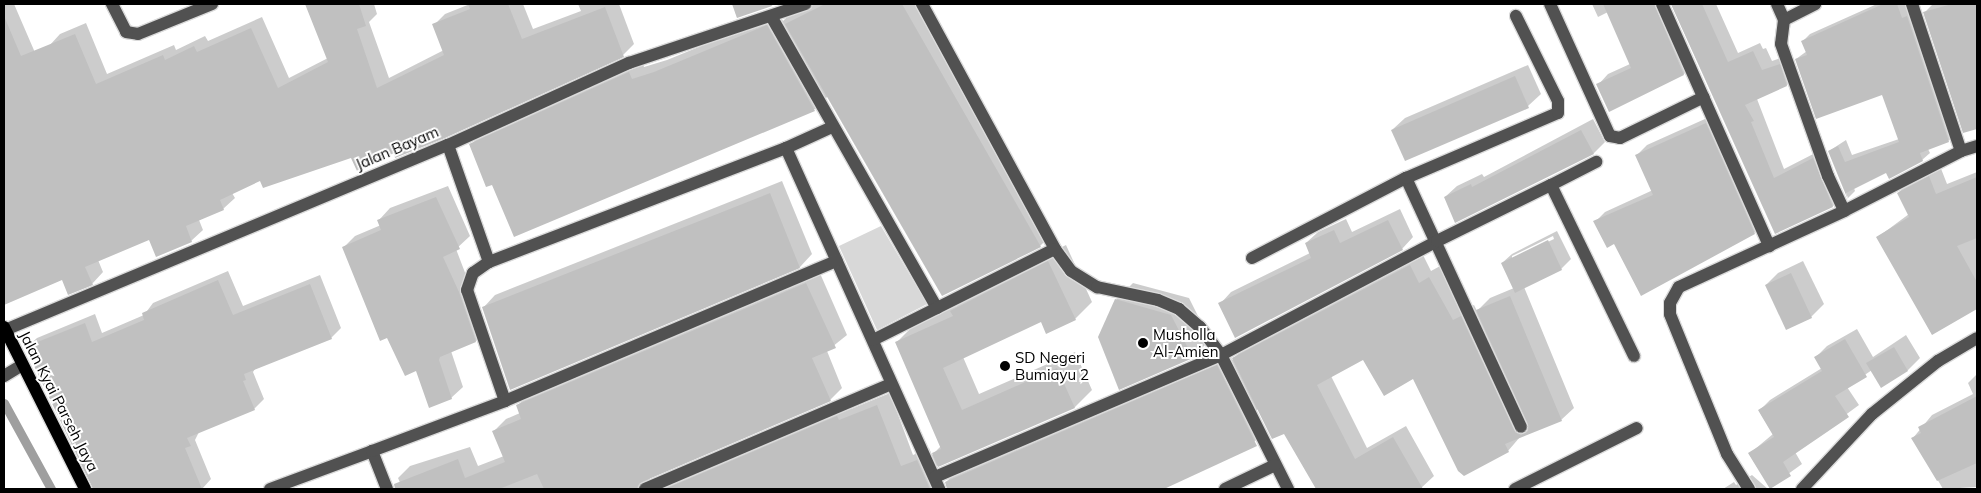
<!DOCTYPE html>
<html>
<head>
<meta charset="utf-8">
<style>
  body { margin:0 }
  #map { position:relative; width:1981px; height:493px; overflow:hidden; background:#fff; font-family:Mulish,sans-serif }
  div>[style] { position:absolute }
  .green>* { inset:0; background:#d8d8d8 }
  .shadow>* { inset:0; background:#0003 }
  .stream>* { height:9px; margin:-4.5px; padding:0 4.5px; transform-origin:4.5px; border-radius:4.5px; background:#9f9f9f }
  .building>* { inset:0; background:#c0c0c0 }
  .roads { filter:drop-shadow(1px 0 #dbdbdb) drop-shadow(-1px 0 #dbdbdb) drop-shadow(0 1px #dbdbdb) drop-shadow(0 -1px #dbdbdb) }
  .minor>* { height:12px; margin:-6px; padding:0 6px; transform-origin:6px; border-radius:6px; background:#515151 }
  .major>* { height:12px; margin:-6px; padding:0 6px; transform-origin:6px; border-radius:6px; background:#000 }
  .dots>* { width:14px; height:14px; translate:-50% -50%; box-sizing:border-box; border:2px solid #fff; border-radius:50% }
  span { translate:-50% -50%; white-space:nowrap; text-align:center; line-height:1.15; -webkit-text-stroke:4px #fff; paint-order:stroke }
  .street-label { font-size:15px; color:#000 }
  .poi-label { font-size:15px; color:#000 }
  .left { translate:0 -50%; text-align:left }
  .frame { position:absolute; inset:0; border:5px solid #000; pointer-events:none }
</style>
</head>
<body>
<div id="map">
  <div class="green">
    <div style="clip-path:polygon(881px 226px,927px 304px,877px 330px,839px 246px)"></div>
  </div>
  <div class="shadow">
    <div style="clip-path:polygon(4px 4px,14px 4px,62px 115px,49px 46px,60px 34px,86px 23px,107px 74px,174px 45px,176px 50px,205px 36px,208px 41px,262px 17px,289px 78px,328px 58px,308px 7px,311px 4px,374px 4px,377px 14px,369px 22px,389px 78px,444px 50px,434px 25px,445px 14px,470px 4px,523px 4px,533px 29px,581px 11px,578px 4px,619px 4px,634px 44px,623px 55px,394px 152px,352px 157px,260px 180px,232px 193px,235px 198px,223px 209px,199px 220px,203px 230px,191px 241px,150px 238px,98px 260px,103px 272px,92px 284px,63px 279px,4px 303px)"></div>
    <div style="clip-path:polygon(733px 4px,776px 4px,737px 17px)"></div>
    <div style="clip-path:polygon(807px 4px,923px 4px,1053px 233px,1040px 246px,828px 96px,815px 109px,515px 235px,493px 183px,471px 145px,483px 132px,642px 60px,644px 67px,667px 60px,779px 14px,783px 21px,797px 7px)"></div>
    <div style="clip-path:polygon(1592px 4px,1667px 4px,1694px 63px,1684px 74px,1609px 110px,1598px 85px,1608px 74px,1630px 64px,1608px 12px,1598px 17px)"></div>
    <div style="clip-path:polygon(1671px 4px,1716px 4px,1738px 53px,1760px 43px,1763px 49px,1766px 48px,1772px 61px,1790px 55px,1797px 74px,1787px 85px,1757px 99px,1784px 169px,1823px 149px,1843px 196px,1833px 206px,1776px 232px)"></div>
    <div style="clip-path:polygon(1877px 4px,1907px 4px,1956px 134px,1948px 141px,1928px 149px,1930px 153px,1922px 160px,1887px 171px,1854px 188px,1855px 191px,1848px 198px,1829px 151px,1846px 140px,1852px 155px,1899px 139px,1882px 93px,1796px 59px,1807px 51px,1802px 42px,1810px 34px)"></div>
    <div style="clip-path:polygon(1933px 4px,1977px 4px,1977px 127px,1964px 131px,1925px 12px)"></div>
    <div style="clip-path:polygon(1528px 65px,1541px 94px,1528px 106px,1392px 130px,1405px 118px)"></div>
    <div style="clip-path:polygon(1716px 114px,1764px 223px,1754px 233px,1614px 243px,1595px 222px,1605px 212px,1653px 190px,1637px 155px,1647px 145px)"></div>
    <div style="clip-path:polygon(1593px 119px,1605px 142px,1594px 153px,1456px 221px,1445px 197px,1457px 186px,1482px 174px,1484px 177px)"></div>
    <div style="clip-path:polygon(1940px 166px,1947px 184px,1977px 172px,1977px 308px,1932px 334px,1878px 237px,1909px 214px,1898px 193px,1909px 182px)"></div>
    <div style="clip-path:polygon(782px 181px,812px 254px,800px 267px,511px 388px,483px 308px,495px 295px)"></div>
    <div style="clip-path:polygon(448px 186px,470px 236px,456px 249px,487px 330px,476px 341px,451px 351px,463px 387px,451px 398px,417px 369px,344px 247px,355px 236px,381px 225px,379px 220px,390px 208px)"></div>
    <div style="clip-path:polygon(1400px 209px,1413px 237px,1402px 249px,1220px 304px,1231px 292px,1310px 253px,1306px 243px,1318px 232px,1346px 219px,1352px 232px)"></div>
    <div style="clip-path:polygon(evenodd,1557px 231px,1571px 259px,1561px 269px,1524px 287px,1574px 408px,1561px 420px,1520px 437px,1508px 451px,1414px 378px,1363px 358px,1331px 376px,1367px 448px,1406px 426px,1434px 476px,1420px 489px,1318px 489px,1284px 432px,1258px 409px,1251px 416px,1259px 437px,1247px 449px,1161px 489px,957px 489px,953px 481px,946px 482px,958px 470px,1230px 354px,1232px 360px,1246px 346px,1422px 253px,1431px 271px,1442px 265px,1466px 308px,1474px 305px,1477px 311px,1490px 298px,1514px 288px,1502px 263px,1512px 254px,1557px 231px,1553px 236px,1554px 239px,1512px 259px,1512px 256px,1553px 236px)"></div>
    <div style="clip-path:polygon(1066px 245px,1092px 302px,1075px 319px,1041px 321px,963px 357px,979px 394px,1075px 352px,1092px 390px,1075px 407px,937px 466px,943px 478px,931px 489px,403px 489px,398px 478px,410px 466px,470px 447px,478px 466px,504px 456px,494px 431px,506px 419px,520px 413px,517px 406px,530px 393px,819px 271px,847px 335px,827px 351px,842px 388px,830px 400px,651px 476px,649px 480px,661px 485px,849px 404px,851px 409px,890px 393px,913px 455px,929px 448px,932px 455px,941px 446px,897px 342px,914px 325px,957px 306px,969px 294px)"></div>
    <div style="clip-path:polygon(1803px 261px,1824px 304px,1811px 317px,1766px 285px,1778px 273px)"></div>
    <div style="clip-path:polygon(228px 271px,243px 306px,320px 275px,341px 328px,331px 338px,255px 369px,253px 372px,264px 399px,254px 409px,199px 432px,195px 440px,211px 479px,202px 489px,99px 489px,27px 347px,37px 338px,95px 314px,102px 333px,144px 315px,153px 303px)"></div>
    <div style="clip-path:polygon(1133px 283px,1189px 298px,1210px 340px,1193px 357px,1120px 388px,1116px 300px)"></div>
    <div style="clip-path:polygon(1857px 329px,1873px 357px,1906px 335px,1920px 358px,1908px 370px,1881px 386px,1872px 370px,1847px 387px,1859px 405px,1795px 452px,1802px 464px,1770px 487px,1749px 454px,1773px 434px,1759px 411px,1770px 400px,1822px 368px,1816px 357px,1827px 346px)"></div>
    <div style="clip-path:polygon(1977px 374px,1977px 487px,1943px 489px,1913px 438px,1932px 415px,1973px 394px,1968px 383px)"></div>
    <div style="clip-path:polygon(1752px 475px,1768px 489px,1723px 489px,1734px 482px,1736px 485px)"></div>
  </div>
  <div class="stream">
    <div style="left:4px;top:403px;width:98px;rotate:61.3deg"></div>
  </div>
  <div class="building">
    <div style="clip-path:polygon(305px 4px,359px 4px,366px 26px,357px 29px,377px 88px,444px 55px,432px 24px,470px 9px,468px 4px,508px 4px,522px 39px,605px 7px,624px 57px,445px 138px,395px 158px,394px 153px,357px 171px,351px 158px,263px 188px,260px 181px,220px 200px,224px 210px,186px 226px,192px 242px,156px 257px,149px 240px,85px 267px,93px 285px,68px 295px,62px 280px,4px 305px,4px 16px,21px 56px,75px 34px,96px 84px,163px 55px,165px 60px,194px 46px,197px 52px,251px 28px,278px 88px,328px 62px)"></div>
    <div style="clip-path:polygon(732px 4px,771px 4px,772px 6px,737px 18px)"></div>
    <div style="clip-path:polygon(825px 4px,902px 4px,1041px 247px,942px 296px,785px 24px)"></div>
    <div style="clip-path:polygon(1603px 4px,1654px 4px,1684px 75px,1609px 112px,1596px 84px,1631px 68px)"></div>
    <div style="clip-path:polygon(1671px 4px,1702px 4px,1728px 62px,1753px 51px,1762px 70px,1780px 64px,1787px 86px,1745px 105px,1754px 121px,1751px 122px,1774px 178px,1813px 158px,1833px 207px,1775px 234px)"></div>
    <div style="clip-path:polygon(1883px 4px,1897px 4px,1902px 18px,1907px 16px,1949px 142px,1920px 153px,1923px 161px,1889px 179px,1886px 173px,1846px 193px,1848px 200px,1828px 151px,1838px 146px,1845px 162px,1899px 142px,1882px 95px,1816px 119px,1795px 59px,1807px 55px,1801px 41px)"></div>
    <div style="clip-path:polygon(1952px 4px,1977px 4px,1977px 129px,1963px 133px,1923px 12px)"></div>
    <div style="clip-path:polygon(767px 25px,815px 111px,514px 237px,492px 185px,486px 187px,469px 144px,629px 72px,632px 79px,654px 72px)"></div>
    <div style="clip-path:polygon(1515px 76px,1529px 108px,1405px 161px,1391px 130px)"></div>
    <div style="clip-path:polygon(1706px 123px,1755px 234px,1641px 296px,1614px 244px,1607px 248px,1593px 221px,1653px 195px,1635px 155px)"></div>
    <div style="clip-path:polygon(1581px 130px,1594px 154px,1455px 223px,1444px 197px,1471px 184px,1472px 187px)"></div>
    <div style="clip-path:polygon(1929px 176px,1936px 194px,1977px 177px,1977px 238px,1957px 246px,1977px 282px,1977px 309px,1932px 335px,1876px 237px,1909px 217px,1897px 193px)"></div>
    <div style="clip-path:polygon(770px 193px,800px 268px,510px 390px,482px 307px)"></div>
    <div style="clip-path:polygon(436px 197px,460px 249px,443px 257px,459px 292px,476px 342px,440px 357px,439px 360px,452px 399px,429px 408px,416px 371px,405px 376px,387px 338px,380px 341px,342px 247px,381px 230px,377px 220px)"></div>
    <div style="clip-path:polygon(1388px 220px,1403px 250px,1235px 338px,1218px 303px,1311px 258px,1305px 243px,1334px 230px,1340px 243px)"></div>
    <div style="clip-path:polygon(1548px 240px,1562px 270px,1515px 293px,1501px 263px)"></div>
    <div style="clip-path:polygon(1048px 261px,1076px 320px,1046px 334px,1041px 322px,943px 368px,962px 410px,1057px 368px,1075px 408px,938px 467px,932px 453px,941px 449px,895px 342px,953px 316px,950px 311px)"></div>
    <div style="clip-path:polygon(1410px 265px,1419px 283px,1429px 277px,1453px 320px,1461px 316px,1514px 430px,1521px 435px,1528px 431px,1528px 424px,1476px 310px,1510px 296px,1562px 421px,1505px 444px,1509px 452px,1464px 476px,1458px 471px,1413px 379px,1384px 396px,1363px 360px,1317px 385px,1355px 459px,1393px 437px,1423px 489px,1316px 489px,1284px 434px,1272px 439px,1232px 358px)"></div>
    <div style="clip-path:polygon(1791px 273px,1812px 318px,1786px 330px,1765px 285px)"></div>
    <div style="clip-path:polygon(218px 280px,233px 315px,310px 284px,332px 339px,244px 374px,246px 380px,243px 381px,255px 410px,187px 438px,191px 446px,185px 448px,202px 489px,93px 489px,25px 347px,85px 323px,92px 342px,144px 320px,142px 313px)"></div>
    <div style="clip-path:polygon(806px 283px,836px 348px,812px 358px,831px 401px,642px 482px,637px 489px,544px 489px,537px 474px,499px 489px,395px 489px,394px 484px,458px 459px,465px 478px,505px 462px,492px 431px,521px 419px,516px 405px)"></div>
    <div style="clip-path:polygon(1115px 299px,1171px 315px,1193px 358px,1119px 390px,1098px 337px)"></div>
    <div style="clip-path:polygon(1845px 339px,1867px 377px,1835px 396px,1849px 417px,1783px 462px,1791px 476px,1770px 489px,1748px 453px,1774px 437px,1758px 410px,1822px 371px,1814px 357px)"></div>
    <div style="clip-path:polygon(1894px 347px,1908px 371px,1881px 388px,1866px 363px)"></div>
    <div style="clip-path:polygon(1217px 365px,1257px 446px,1164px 489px,947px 489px,945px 482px)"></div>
    <div style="clip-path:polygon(1977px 396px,1977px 463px,1937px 481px,1911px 438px,1921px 433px,1918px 427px)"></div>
    <div style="clip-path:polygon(877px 405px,901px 466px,917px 460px,930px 489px,665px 489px,837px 416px,839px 420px)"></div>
  </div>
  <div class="roads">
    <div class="minor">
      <div style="left:112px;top:4px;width:31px;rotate:63deg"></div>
      <div style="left:126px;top:32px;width:12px;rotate:9deg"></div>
      <div style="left:138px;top:34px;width:80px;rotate:-22.1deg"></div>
      <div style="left:922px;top:4px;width:279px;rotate:61.5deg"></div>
      <div style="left:1055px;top:249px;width:27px;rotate:54deg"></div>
      <div style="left:1071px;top:271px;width:31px;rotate:32deg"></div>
      <div style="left:1097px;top:287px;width:62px;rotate:12deg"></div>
      <div style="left:1158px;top:300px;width:23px;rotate:23deg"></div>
      <div style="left:1179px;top:309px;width:28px;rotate:41deg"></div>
      <div style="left:1200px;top:327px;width:35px;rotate:53deg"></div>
      <div style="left:1221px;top:355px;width:150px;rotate:63.4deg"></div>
      <div style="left:1550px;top:4px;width:145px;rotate:65.6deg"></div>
      <div style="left:1610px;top:136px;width:10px;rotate:11deg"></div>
      <div style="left:1620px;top:138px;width:93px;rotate:-26deg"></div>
      <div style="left:1662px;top:4px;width:265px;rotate:66.1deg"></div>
      <div style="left:1777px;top:4px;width:17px;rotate:66deg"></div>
      <div style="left:1784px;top:20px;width:35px;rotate:-27deg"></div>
      <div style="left:1912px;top:4px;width:155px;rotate:71.6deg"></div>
      <div style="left:771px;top:16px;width:336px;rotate:60.4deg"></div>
      <div style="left:1784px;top:20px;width:24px;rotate:97deg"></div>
      <div style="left:1781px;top:44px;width:140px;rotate:70.4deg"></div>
      <div style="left:1828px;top:176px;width:38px;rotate:65deg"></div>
      <div style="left:1844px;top:211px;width:131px;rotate:-27.1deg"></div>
      <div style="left:1961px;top:151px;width:17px;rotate:-17deg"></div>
      <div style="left:448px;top:145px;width:124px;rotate:70.7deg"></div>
      <div style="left:786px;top:148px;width:374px;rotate:65.8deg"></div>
      <div style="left:1406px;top:178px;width:274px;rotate:65.2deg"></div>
      <div style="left:1551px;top:185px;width:51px;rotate:-27.1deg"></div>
      <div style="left:1252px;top:258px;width:174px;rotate:-27.5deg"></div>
      <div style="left:1406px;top:178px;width:165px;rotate:-23.2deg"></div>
      <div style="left:1558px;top:113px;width:12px;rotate:-90deg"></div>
      <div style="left:1558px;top:101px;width:95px;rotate:-116.3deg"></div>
      <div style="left:5px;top:330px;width:480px;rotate:-22.7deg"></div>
      <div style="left:448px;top:145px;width:199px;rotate:-24.4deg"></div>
      <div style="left:629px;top:63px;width:186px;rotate:-18.5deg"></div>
      <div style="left:873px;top:340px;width:203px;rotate:-26.6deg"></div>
      <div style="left:4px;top:376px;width:21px;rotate:-31deg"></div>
      <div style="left:505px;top:401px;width:117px;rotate:-108.9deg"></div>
      <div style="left:467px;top:290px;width:18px;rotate:-71deg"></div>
      <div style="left:473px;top:273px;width:19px;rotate:-35deg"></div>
      <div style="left:489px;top:262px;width:318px;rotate:-21deg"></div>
      <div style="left:786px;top:148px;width:51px;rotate:-24.5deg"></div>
      <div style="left:935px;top:477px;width:311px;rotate:-23.1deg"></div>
      <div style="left:1221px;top:355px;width:244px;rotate:-27.8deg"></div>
      <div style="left:1437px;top:241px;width:127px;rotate:-26.2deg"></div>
      <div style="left:1551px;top:185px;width:190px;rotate:64.1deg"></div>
      <div style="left:270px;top:489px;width:109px;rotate:-20.4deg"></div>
      <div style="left:387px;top:489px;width:41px;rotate:-111.5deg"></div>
      <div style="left:372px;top:451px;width:142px;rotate:-20.6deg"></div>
      <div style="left:505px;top:401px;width:360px;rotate:-22.9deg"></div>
      <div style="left:645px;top:489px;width:267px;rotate:-23.1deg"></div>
      <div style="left:1225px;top:489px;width:55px;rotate:-25.6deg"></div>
      <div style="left:1515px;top:489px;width:136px;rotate:-26.6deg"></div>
      <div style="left:1749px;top:489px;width:41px;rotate:-122.2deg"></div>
      <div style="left:1727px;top:454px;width:151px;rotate:-112.2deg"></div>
      <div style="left:1670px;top:314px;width:11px;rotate:-90deg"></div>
      <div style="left:1670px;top:303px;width:18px;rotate:-61deg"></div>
      <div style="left:1679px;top:287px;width:182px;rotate:-24.7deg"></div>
      <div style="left:1802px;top:489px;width:103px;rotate:-47deg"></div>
      <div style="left:1872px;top:414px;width:85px;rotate:-38.8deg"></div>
      <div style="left:1938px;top:361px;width:45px;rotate:-30.5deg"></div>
    </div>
    <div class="major">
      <div style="left:4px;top:327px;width:181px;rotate:63.4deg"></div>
    </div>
  </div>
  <div class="dots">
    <div style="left:1143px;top:343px;background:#000"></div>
    <div style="left:1005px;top:366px;background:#000"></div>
  </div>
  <div class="street-label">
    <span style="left:397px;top:148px;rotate:-23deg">Jalan Bayam</span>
    <span style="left:59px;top:401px;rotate:63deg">Jalan Kyai Parseh Jaya</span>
  </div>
  <div class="poi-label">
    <span class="left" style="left:1153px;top:343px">Musholla<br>Al-Amien</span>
    <span class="left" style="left:1015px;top:366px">SD Negeri<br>Bumiayu 2</span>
  </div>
  <div class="frame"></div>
</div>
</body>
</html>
